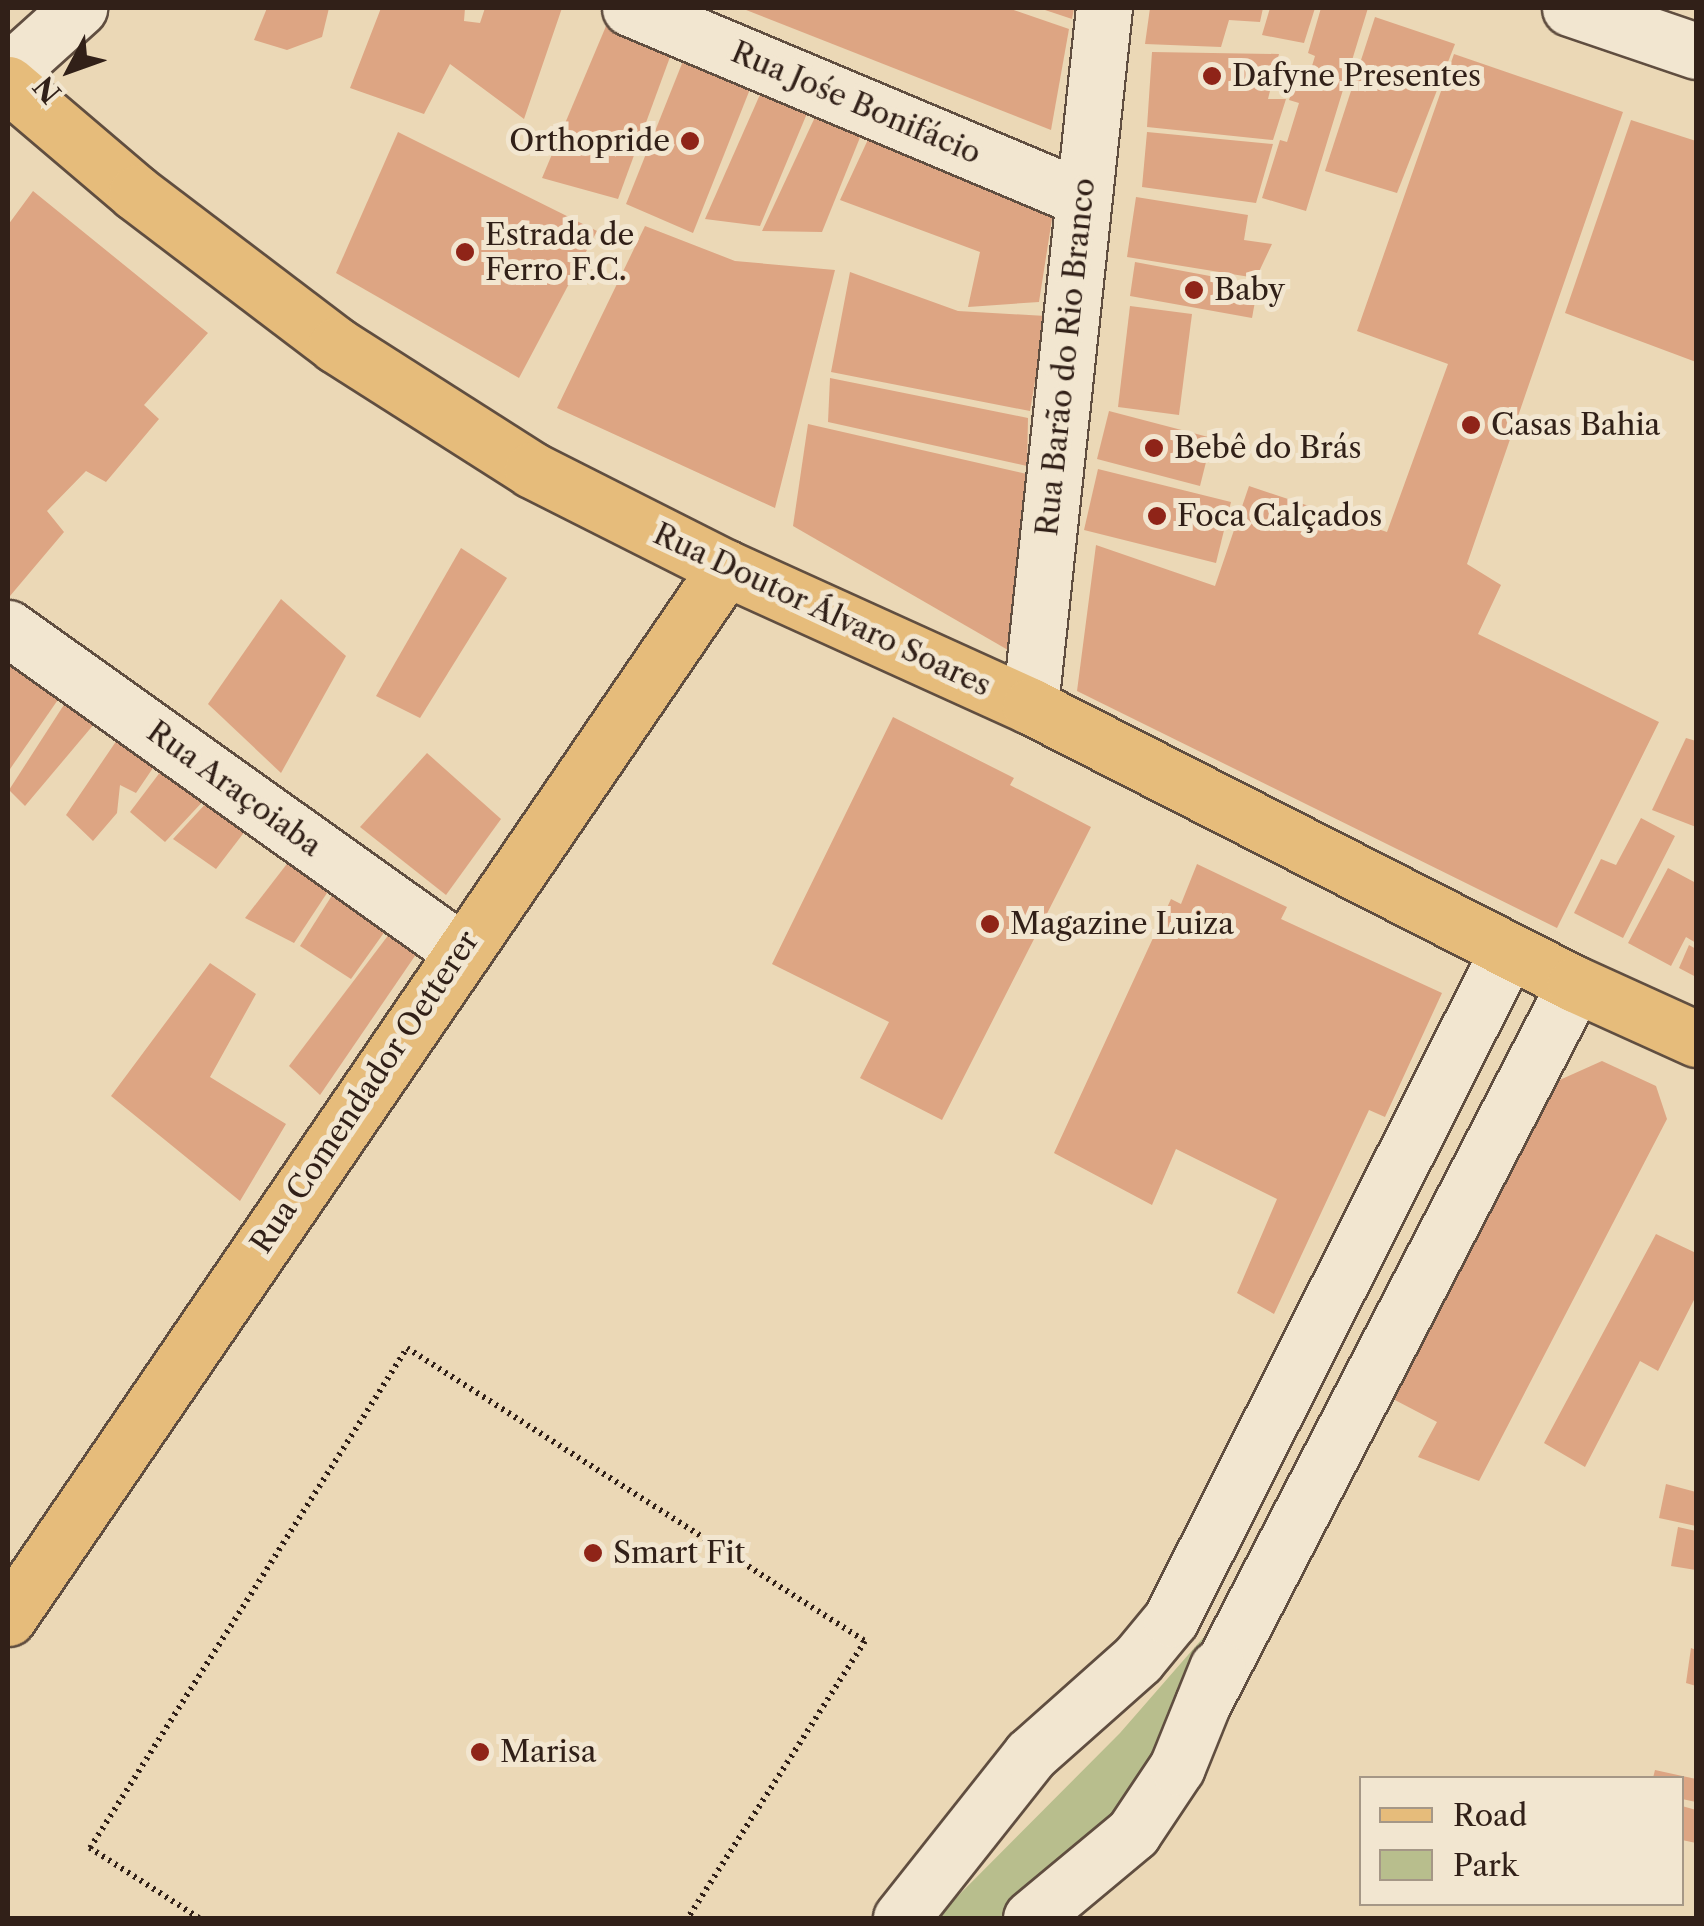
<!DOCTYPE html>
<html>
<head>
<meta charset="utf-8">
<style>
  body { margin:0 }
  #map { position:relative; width:1704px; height:1926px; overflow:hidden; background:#ebd8b6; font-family:"Libre Caslon Text",serif }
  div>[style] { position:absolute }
  .green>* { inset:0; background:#b8be8d }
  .building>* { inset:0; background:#dda583 }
  .path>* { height:6px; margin-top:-3px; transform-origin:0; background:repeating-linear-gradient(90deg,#312018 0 2.5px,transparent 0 7.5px) }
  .roads { filter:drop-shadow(2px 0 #604e40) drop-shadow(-2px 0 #604e40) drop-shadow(0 2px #604e40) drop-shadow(0 -2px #604e40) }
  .minor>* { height:55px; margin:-27.5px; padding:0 27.5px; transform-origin:27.5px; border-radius:27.5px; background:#f2e6d0 }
  .major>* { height:55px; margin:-27.5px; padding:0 27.5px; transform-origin:27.5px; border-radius:27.5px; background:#e6bc7b }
  .dots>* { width:28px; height:28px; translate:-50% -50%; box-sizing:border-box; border:5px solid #f2e6d0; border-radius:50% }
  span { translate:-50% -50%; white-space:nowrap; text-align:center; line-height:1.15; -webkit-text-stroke:10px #f2e6d0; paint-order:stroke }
  .poi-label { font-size:30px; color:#312018 }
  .left { translate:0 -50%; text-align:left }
  .right { translate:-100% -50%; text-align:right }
  .street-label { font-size:30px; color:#312018 }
  .frame { position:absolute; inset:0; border:10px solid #312018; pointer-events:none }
  .legend { position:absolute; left:1359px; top:1776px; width:325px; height:130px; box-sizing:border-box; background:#f2e6d0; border:2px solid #a59786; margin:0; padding:12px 18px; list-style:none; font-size:30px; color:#312018 }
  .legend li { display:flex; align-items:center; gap:20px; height:50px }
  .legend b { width:50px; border:2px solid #a59786 }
  .north { position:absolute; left:20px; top:20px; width:100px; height:100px; -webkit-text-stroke:8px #f2e6d0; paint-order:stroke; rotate:229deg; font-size:28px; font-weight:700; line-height:40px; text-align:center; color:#312018 }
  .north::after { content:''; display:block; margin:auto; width:35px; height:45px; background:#312018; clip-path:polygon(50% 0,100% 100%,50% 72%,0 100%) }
</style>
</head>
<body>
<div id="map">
  <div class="green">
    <div style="clip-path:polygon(1229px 1608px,1139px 1804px,1011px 1918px,936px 1918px,1120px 1733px)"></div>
  </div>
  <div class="building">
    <div style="clip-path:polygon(267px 8px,329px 8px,322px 37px,287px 50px,254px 40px)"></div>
    <div style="clip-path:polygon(381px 8px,465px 8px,464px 21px,480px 23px,485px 8px,562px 8px,524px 119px,450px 64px,424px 114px,350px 88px)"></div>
    <div style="clip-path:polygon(741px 8px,1008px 8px,1069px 29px,1051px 130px)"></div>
    <div style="clip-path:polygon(1039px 8px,1074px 8px,1072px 19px)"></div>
    <div style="clip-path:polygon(1150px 8px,1263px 8px,1260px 22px,1229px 20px,1221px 47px,1145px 44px)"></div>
    <div style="clip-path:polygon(1270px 8px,1315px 8px,1304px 43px,1262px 35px)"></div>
    <div style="clip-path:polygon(1321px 8px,1368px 8px,1306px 211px,1262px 198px,1280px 140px,1287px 142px,1299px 103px,1289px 100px,1298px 72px,1309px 76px,1315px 56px,1308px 53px)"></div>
    <div style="clip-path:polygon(1375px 17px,1455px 44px,1397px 193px,1325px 171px)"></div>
    <div style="clip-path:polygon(609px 19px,670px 57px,618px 199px,542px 178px)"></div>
    <div style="clip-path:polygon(1152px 52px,1279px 54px,1268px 99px,1286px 99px,1273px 140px,1147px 127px)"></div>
    <div style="clip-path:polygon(1454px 54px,1623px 112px,1467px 564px,1501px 585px,1478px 634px,1659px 722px,1557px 928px,1077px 691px,1096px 545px,1215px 586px,1249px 486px,1387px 532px,1448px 364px,1357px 331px)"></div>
    <div style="clip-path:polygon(685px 56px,754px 79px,693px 233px,626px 204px)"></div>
    <div style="clip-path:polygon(762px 90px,808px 111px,760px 226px,705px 219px)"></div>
    <div style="clip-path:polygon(822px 102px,865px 125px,822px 232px,762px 231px)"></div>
    <div style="clip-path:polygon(1631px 120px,1696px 141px,1696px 362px,1565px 313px)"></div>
    <div style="clip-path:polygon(398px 132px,597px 231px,519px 378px,336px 273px)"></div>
    <div style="clip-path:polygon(1147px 132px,1273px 144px,1256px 203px,1142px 187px)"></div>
    <div style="clip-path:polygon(871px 133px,1054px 206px,1039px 302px,968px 307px,980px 252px,840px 200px)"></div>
    <div style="clip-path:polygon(33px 191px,208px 333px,144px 405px,159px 419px,106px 482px,86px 471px,47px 511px,64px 532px,10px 596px,8px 225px)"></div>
    <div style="clip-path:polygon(1136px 197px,1248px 215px,1244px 240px,1272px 244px,1256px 278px,1127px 257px)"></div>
    <div style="clip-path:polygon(645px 226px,735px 261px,835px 270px,775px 508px,557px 408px)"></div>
    <div style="clip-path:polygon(1135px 262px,1258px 285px,1252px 318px,1130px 296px)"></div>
    <div style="clip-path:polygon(850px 272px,958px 311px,1046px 316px,1030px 411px,831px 372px)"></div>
    <div style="clip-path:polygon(1130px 306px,1192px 314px,1179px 415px,1118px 407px)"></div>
    <div style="clip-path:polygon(830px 378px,1028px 418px,1027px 466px,828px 422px)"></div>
    <div style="clip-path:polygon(1109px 411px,1212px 438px,1200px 486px,1097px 459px)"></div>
    <div style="clip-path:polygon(808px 424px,1031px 475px,1008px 650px,793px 526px)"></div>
    <div style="clip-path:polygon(1098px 469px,1231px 502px,1216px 563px,1084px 530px)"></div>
    <div style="clip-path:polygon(461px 548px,507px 578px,420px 718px,376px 696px)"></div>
    <div style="clip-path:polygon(281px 599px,346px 656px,281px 773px,208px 704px)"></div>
    <div style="clip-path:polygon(8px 648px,64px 691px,8px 772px)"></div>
    <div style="clip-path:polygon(69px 697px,100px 717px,25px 806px,9px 790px)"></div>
    <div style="clip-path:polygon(893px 717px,1014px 778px,1010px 785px,1091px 827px,942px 1120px,860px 1078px,889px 1022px,772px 964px)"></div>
    <div style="clip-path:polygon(119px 737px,155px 765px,136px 793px,120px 785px,117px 813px,93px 841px,66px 815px)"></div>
    <div style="clip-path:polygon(1686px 738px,1696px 741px,1696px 827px,1652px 810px)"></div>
    <div style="clip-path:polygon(427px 753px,501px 819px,446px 895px,360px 827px)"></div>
    <div style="clip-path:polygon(164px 767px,206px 798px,165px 842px,130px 812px)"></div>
    <div style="clip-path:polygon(210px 799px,249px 826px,216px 869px,173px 839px)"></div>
    <div style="clip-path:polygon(1641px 818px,1675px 836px,1623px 938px,1574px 913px,1601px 859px,1616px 865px)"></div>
    <div style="clip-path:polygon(293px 856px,329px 890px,294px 943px,245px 918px)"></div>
    <div style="clip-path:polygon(1197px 864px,1287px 907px,1281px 919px,1442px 993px,1385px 1117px,1369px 1110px,1274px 1314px,1237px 1293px,1277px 1199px,1176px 1149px,1152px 1205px,1054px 1153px,1171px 899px,1181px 904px)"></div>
    <div style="clip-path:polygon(1668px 868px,1696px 883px,1696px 943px,1686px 937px,1671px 966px,1628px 943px)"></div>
    <div style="clip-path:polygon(336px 889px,388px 927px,351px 979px,300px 946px)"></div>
    <div style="clip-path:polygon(393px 929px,419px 950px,320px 1095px,289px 1066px)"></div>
    <div style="clip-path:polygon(1689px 945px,1696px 949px,1696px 977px,1679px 968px)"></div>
    <div style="clip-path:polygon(210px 963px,256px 994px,210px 1077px,286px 1124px,240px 1201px,111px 1096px)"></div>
    <div style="clip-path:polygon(1602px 1061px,1656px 1086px,1667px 1119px,1479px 1481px,1418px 1457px,1437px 1422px,1393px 1399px,1544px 1087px)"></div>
    <div style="clip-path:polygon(1656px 1234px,1696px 1253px,1696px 1296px,1658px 1371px,1640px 1361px,1585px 1467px,1544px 1443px)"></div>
    <div style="clip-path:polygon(1666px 1484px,1696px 1492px,1696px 1526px,1659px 1518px)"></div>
    <div style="clip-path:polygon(1678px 1527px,1696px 1531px,1696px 1570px,1671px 1566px)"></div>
    <div style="clip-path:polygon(1691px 1648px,1696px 1650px,1696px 1686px,1686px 1683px)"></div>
    <div style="clip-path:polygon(1655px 1770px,1696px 1779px,1696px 1802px,1682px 1799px,1682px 1778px,1653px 1778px)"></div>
    <div style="clip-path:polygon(1682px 1806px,1696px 1810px,1696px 1843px,1682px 1840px)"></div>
  </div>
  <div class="path">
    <div style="left:199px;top:1918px;width:130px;rotate:-147.3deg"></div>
    <div style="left:90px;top:1848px;width:592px;rotate:-57.63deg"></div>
    <div style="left:407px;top:1348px;width:544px;rotate:32.61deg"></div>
    <div style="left:865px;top:1641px;width:329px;rotate:122.6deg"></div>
  </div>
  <div class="roads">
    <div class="minor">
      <div style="left:630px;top:8px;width:491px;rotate:22.8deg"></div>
      <div style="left:1570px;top:8px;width:133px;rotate:18.8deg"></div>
      <div style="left:8px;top:72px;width:96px;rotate:-42deg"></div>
      <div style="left:8px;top:628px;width:556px;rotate:35.49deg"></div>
      <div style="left:1030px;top:706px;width:702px;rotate:-83.95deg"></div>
      <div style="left:1204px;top:1701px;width:807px;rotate:-62.64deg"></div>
      <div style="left:901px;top:1918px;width:208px;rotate:-51.6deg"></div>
      <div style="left:1030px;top:1755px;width:144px;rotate:-41.6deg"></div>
      <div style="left:1138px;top:1659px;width:52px;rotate:-50.5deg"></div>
      <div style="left:1171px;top:1619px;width:749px;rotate:-63.26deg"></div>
      <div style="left:1031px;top:1918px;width:133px;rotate:-39.8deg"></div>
      <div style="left:1133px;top:1833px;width:79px;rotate:-56.3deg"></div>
      <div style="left:1177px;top:1767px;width:107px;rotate:-68deg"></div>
    </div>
    <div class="major">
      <div style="left:8px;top:84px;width:168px;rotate:40.4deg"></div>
      <div style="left:136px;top:193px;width:251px;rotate:37.2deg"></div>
      <div style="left:336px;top:345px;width:232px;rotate:32.5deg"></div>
      <div style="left:532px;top:470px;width:217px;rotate:26.8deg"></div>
      <div style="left:726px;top:568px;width:334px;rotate:24.4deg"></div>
      <div style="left:1030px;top:706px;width:612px;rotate:27.03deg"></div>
      <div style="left:1575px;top:984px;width:133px;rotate:24.4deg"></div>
      <div style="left:8px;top:1618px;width:1272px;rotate:-55.64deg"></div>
    </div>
  </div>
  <div class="dots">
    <div style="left:1212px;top:76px;background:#8f2418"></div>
    <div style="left:690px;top:141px;background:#8f2418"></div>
    <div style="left:465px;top:252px;background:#8f2418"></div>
    <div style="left:1194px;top:290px;background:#8f2418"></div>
    <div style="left:1471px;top:425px;background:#8f2418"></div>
    <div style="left:1154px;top:448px;background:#8f2418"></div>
    <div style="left:1157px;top:516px;background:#8f2418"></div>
    <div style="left:990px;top:924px;background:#8f2418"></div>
    <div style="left:593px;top:1553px;background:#8f2418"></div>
    <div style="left:480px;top:1752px;background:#8f2418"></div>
  </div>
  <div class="poi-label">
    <span class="left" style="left:1232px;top:76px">Dafyne Presentes</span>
    <span class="right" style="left:670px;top:141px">Orthopride</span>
    <span class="left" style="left:485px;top:252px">Estrada de<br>Ferro F.C.</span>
    <span class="left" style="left:1214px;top:290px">Baby</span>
    <span class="left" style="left:1491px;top:425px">Casas Bahia</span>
    <span class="left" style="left:1174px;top:448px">Bebê do Brás</span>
    <span class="left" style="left:1177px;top:516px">Foca Calçados</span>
    <span class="left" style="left:1010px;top:924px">Magazine Luiza</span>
    <span class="left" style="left:613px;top:1553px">Smart Fit</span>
    <span class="left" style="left:500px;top:1752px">Marisa</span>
  </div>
  <div class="street-label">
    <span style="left:856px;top:103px;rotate:23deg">Rua Jośe Bonifácio</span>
    <span style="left:1066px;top:357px;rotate:-84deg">Rua Barão do Rio Branco</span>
    <span style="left:822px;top:610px;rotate:25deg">Rua Doutor Álvaro Soares</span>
    <span style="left:234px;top:789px;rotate:36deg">Rua Araçoiaba</span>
    <span style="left:365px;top:1092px;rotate:-56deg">Rua Comendador Oetterer</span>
  </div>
  <div class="frame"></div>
  <ul class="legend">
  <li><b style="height:12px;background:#e6bc7b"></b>Road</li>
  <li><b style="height:28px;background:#b8be8d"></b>Park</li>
  </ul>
  <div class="north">N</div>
</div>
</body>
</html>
